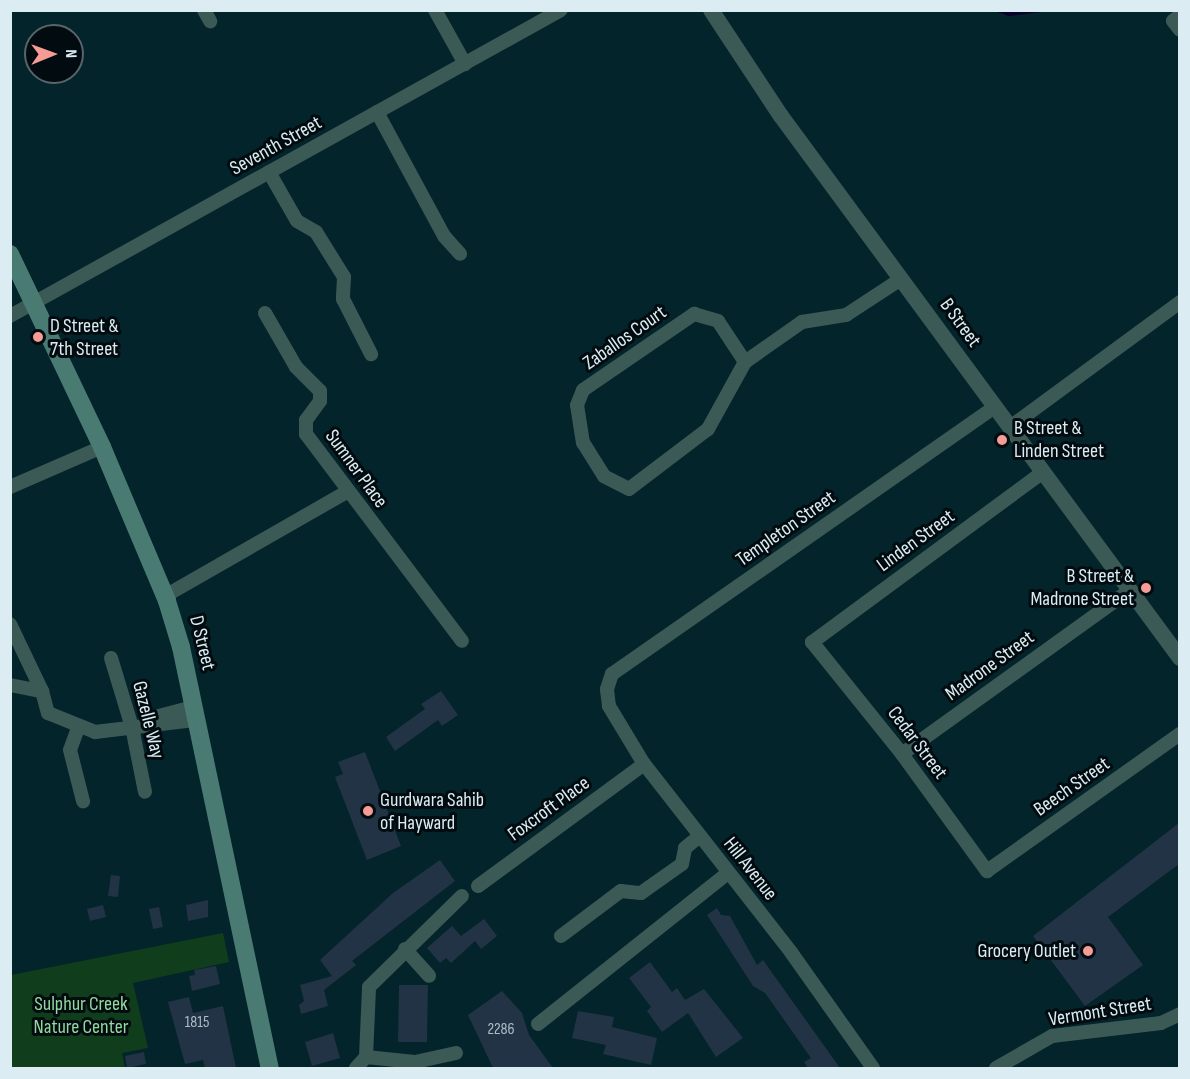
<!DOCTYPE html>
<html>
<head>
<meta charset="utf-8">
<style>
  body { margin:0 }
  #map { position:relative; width:1190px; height:1079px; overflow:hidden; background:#03242b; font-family:"Sofia Sans Condensed",sans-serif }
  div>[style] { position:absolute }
  .green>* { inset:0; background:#103e1c }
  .stream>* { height:4px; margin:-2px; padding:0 2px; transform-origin:2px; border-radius:2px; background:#0a022b }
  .building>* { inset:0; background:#223345 }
  .minor>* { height:14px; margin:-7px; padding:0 7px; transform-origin:7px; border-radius:7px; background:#3c5a55 }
  .tertiary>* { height:16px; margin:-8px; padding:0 8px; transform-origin:8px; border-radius:8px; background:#3c5a55 }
  .secondary>* { height:18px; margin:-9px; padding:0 9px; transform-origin:9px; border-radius:9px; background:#4a7b73 }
  .dots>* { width:16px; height:16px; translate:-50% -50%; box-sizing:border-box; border:3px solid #020b0f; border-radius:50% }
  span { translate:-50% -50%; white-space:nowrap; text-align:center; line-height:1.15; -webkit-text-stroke:6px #020b0f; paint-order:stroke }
  .number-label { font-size:16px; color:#adbec7 }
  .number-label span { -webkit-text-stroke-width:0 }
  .street-label { font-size:20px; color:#dbedf2 }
  .poi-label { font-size:20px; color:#dbedf2 }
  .left { translate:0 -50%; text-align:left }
  .right { translate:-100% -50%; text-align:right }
  .park-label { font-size:20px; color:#92d99d }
  .frame { position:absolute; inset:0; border:12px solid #dbedf2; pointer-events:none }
  .north { position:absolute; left:24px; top:24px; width:60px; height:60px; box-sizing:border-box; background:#020b0f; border:2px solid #59656a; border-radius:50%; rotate:89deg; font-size:16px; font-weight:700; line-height:24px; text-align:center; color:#dbedf2 }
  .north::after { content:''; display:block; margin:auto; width:21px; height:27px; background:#f59c96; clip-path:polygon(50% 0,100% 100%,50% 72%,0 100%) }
</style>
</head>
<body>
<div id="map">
  <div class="green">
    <div style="clip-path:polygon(223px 933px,229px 962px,133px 983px,148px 1048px,122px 1053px,125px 1068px,11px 1068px,11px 975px)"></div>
  </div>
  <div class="stream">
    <div style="left:998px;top:10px;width:12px;rotate:20deg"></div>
    <div style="left:1009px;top:14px;width:34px;rotate:-7deg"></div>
  </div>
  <div class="building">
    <div style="clip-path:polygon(441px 691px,458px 715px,442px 726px,438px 720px,395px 751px,386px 737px,425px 709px,421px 704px)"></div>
    <div style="clip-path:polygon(365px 752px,401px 846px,367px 860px,335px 777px,343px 774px,338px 762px)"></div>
    <div style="clip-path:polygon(1179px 823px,1179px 864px,1108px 917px,1143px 965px,1085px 1006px,1033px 936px)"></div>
    <div style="clip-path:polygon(440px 860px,455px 881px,352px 961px,356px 965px,324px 990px,328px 1006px,301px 1014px,299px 1005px,304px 1001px,300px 985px,332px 976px,320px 960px,393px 893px)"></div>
    <div style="clip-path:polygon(111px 875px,120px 876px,118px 897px,108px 896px)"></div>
    <div style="clip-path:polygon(208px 900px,208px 917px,188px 921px,186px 905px)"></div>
    <div style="clip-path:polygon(103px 905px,106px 917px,90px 921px,87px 909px)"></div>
    <div style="clip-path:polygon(159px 907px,163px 927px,153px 929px,149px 909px)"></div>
    <div style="clip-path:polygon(717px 908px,721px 915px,730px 916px,757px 965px,763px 960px,840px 1068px,808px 1068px,804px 1062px,811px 1058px,765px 993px,753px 986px,707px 915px)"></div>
    <div style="clip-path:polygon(484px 919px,497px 936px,481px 949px,475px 941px,451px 963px,446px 958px,440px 963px,427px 948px,452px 926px,461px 936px)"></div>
    <div style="clip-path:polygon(650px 962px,672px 992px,677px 988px,685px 1000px,704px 989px,743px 1038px,716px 1057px,688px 1013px,662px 1032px,647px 1011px,651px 1007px,629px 978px)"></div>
    <div style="clip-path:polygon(216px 966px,220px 984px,192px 991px,189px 976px,195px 975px,194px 970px)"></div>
    <div style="clip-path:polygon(399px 985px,428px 985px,427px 1042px,398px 1042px)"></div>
    <div style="clip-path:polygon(502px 991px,522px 1013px,529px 1035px,553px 1068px,493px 1068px,468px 1015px)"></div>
    <div style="clip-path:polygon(189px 997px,193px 1013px,223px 1006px,236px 1068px,205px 1068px,203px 1060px,185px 1064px,168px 1002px)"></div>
    <div style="clip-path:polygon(578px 1011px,614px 1017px,612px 1027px,657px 1038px,651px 1065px,603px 1054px,606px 1045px,572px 1038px)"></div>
    <div style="clip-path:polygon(333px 1033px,340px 1058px,312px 1066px,305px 1042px)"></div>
    <div style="clip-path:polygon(144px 1052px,146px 1064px,127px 1068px,125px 1056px)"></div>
  </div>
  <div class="minor">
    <div style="left:204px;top:10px;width:13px;rotate:61deg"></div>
    <div style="left:435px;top:10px;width:62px;rotate:60.9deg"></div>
    <div style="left:1180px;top:15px;width:9px;rotate:139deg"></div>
    <div style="left:1173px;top:21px;width:11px;rotate:52deg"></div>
    <div style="left:377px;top:112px;width:141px;rotate:61.6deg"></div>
    <div style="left:444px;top:236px;width:24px;rotate:48deg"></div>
    <div style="left:269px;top:172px;width:56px;rotate:60.3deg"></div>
    <div style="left:297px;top:221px;width:22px;rotate:30deg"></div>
    <div style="left:316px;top:232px;width:53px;rotate:58.1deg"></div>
    <div style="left:344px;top:277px;width:22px;rotate:93deg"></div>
    <div style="left:343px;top:299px;width:62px;rotate:63deg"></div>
    <div style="left:265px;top:313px;width:62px;rotate:60.1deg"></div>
    <div style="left:296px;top:367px;width:34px;rotate:45deg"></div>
    <div style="left:320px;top:391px;width:10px;rotate:90deg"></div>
    <div style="left:320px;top:401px;width:24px;rotate:126deg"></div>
    <div style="left:306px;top:420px;width:14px;rotate:90deg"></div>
    <div style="left:306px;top:434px;width:259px;rotate:53deg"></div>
    <div style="left:694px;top:314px;width:25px;rotate:16deg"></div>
    <div style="left:718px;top:321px;width:49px;rotate:56.6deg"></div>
    <div style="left:745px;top:362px;width:77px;rotate:118.9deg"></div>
    <div style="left:708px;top:429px;width:99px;rotate:142.8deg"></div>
    <div style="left:629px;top:489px;width:28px;rotate:-153deg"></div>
    <div style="left:604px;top:476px;width:39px;rotate:-122deg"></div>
    <div style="left:583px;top:443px;width:38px;rotate:-99deg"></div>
    <div style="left:577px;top:405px;width:16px;rotate:-68deg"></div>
    <div style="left:583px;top:390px;width:135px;rotate:-34.4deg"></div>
    <div style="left:10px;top:316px;width:630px;rotate:-29.05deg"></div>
    <div style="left:745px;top:362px;width:70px;rotate:-35.1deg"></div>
    <div style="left:802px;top:322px;width:45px;rotate:-9deg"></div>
    <div style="left:846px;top:315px;width:66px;rotate:-33.2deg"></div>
    <div style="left:1010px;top:427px;width:211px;rotate:-36.3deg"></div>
    <div style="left:1043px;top:472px;width:287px;rotate:143.6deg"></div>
    <div style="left:812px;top:642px;width:144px;rotate:51.2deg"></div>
    <div style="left:902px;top:754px;width:145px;rotate:54deg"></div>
    <div style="left:987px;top:871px;width:237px;rotate:-35.4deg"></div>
    <div style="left:10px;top:487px;width:100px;rotate:-23.5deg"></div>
    <div style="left:165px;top:596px;width:211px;rotate:-29.8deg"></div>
    <div style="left:10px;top:624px;width:74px;rotate:64.5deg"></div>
    <div style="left:111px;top:658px;width:72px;rotate:73.1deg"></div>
    <div style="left:132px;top:727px;width:66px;rotate:78.7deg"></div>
    <div style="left:10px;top:685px;width:33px;rotate:11deg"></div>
    <div style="left:42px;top:691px;width:23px;rotate:75deg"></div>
    <div style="left:48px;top:713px;width:51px;rotate:22deg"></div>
    <div style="left:95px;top:732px;width:102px;rotate:-6.8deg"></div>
    <div style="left:152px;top:723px;width:10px;rotate:-45deg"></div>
    <div style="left:159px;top:716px;width:35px;rotate:-15deg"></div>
    <div style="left:78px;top:728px;width:23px;rotate:110deg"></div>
    <div style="left:70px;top:750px;width:53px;rotate:75.7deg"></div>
    <div style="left:902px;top:754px;width:281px;rotate:-35.7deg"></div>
    <div style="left:478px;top:886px;width:206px;rotate:-36.3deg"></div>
    <div style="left:561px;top:936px;width:75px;rotate:-36.9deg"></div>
    <div style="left:621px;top:891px;width:20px;rotate:6deg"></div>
    <div style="left:641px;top:893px;width:50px;rotate:-35.3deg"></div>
    <div style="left:682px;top:864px;width:16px;rotate:-79deg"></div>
    <div style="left:685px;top:848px;width:19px;rotate:-39deg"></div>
    <div style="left:405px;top:949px;width:36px;rotate:48deg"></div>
    <div style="left:538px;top:1024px;width:243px;rotate:-38.5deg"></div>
    <div style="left:366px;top:1057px;width:49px;rotate:5.8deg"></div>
    <div style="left:415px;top:1062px;width:42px;rotate:-12.4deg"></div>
    <div style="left:356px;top:1068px;width:15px;rotate:-48deg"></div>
    <div style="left:366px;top:1057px;width:70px;rotate:-87.5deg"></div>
    <div style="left:369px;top:987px;width:130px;rotate:-44.4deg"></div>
    <div style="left:873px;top:1068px;width:142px;rotate:-125.3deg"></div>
    <div style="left:791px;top:952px;width:239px;rotate:-128deg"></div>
    <div style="left:644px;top:764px;width:68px;rotate:-121.1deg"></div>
    <div style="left:609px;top:706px;width:17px;rotate:-97deg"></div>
    <div style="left:607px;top:689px;width:16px;rotate:-72deg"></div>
    <div style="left:612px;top:674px;width:467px;rotate:-34.9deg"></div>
    <div style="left:996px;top:1068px;width:64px;rotate:-29.7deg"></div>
    <div style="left:1052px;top:1036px;width:110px;rotate:-6.8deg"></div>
    <div style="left:1161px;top:1023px;width:21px;rotate:-25deg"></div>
  </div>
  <div class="tertiary">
    <div style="left:711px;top:10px;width:127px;rotate:56.6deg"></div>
    <div style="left:781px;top:116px;width:673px;rotate:53.64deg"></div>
  </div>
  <div class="secondary">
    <div style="left:10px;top:254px;width:214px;rotate:64.5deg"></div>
    <div style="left:102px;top:447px;width:167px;rotate:67.1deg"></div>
    <div style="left:167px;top:601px;width:48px;rotate:73.1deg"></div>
    <div style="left:181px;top:647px;width:430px;rotate:78.1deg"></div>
  </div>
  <div class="dots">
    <div style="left:38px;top:337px;background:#f59c96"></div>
    <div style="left:1002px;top:440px;background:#f59c96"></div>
    <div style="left:1146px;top:588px;background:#f59c96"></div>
    <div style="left:368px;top:811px;background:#f59c96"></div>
    <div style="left:1088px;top:951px;background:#f59c96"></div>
  </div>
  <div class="number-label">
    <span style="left:197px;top:1023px">1815</span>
    <span style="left:501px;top:1030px">2286</span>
  </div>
  <div class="street-label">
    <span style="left:276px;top:146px;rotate:-29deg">Seventh Street</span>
    <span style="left:960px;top:323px;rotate:54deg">B Street</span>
    <span style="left:625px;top:338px;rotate:-35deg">Zaballos Court</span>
    <span style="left:356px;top:469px;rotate:54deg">Sumner Place</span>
    <span style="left:786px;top:529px;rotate:-35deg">Templeton Street</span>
    <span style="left:916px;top:541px;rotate:-36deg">Linden Street</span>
    <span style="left:202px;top:643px;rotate:76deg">D Street</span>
    <span style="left:990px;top:666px;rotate:-36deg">Madrone Street</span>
    <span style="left:148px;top:720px;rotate:76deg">Gazelle Way</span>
    <span style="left:917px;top:743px;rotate:53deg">Cedar Street</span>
    <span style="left:1072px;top:787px;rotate:-35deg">Beech Street</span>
    <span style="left:549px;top:809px;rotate:-36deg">Foxcroft Place</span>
    <span style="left:750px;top:869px;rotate:52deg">Hill Avenue</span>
    <span style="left:1100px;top:1012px;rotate:-9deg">Vermont Street</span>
  </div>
  <div class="poi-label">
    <span class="left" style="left:50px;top:338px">D Street &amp;<br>7th Street</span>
    <span class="left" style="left:1014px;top:440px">B Street &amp;<br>Linden Street</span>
    <span class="right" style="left:1134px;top:588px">B Street &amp;<br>Madrone Street</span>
    <span class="left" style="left:380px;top:812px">Gurdwara Sahib<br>of Hayward</span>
    <span class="right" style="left:1076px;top:951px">Grocery Outlet</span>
  </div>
  <div class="park-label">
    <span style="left:81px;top:1016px">Sulphur Creek<br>Nature Center</span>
  </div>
  <div class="frame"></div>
  <div class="north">N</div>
</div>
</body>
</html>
